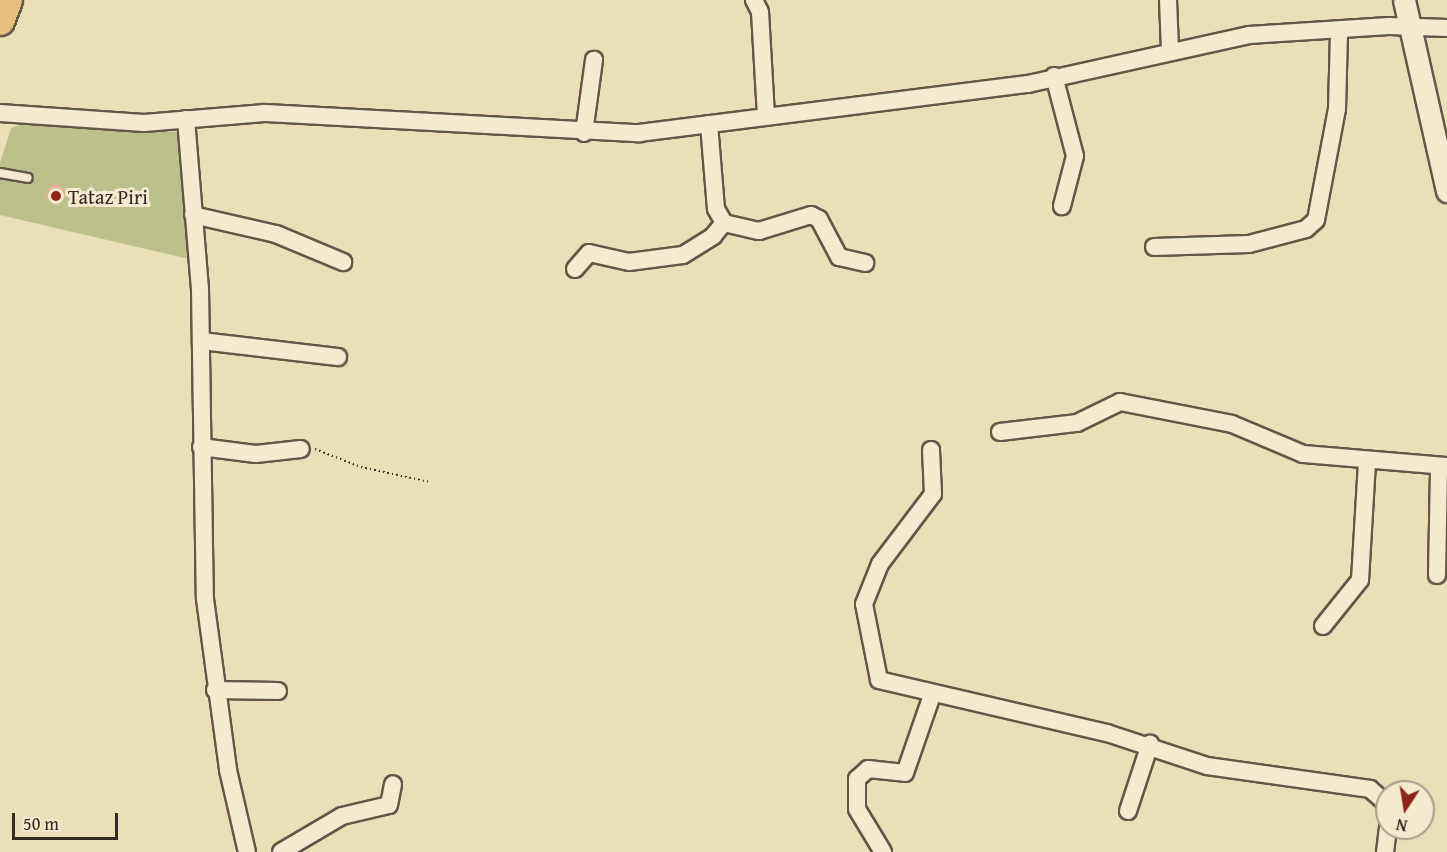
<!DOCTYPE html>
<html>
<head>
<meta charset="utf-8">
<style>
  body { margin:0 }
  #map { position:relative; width:1447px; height:852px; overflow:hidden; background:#ecdfb7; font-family:"Gentium Book Plus",serif }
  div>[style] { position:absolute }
  .green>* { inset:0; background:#bcc18c }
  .building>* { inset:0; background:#e8ae9a }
  .path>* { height:2px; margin-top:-1px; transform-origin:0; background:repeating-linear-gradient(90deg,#372923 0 1.5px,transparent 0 4.5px) }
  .roads { filter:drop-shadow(2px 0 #645648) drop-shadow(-2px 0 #645648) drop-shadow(0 2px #645648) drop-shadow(0 -2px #645648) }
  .service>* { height:8px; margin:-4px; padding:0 4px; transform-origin:4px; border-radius:4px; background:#f3ead0 }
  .minor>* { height:16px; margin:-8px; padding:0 8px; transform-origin:8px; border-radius:8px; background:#f3ead0 }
  .tertiary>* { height:21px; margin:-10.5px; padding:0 10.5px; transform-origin:10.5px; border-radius:10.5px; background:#f3ead0 }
  .primary>* { height:27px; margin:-13.5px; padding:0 13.5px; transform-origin:13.5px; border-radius:13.5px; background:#e6c07c }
  .dots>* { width:16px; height:16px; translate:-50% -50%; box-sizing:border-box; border:3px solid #f3ead0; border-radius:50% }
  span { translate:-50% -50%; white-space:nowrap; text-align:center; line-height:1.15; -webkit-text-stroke:6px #f3ead0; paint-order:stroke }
  .poi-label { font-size:20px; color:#372923 }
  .left { translate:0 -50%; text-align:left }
  .north { position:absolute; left:1375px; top:780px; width:60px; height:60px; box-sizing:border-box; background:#f3ead0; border:2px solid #a89d8b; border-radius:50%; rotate:192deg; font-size:16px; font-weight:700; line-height:24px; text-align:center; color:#372923 }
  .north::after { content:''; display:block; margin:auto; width:21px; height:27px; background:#8f2418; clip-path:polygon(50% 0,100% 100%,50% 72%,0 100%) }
  .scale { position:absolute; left:12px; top:813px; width:106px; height:27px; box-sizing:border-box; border:3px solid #372923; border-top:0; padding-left:8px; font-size:18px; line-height:21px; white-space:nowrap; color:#372923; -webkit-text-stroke:4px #f3ead0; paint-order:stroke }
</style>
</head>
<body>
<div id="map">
  <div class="green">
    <div style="clip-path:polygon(23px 124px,178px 132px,193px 260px,0 215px,0 163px,11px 128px)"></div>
  </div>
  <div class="building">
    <div style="clip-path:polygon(54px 182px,68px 192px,58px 206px,44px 196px)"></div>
  </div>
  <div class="path">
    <div style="left:315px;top:449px;width:49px;rotate:21.4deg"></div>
    <div style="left:361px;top:467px;width:71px;rotate:12.3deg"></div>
  </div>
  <div class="roads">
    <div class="service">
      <div style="left:0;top:173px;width:28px;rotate:10deg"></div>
    </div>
    <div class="minor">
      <div style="left:754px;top:0;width:13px;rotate:63deg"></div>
      <div style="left:760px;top:12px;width:103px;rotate:86.7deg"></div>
      <div style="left:1168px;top:0;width:50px;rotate:87.7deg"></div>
      <div style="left:1054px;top:76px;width:83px;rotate:75.3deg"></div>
      <div style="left:1075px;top:156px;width:52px;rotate:104.6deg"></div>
      <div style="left:0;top:113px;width:144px;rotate:4deg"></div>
      <div style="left:144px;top:123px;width:121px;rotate:-4.7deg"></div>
      <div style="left:265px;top:113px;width:375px;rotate:3.1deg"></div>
      <div style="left:639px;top:133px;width:392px;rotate:-7.2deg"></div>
      <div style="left:1028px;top:84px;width:226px;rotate:-12.5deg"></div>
      <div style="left:1249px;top:35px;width:140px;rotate:-3.7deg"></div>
      <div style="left:1389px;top:26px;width:58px;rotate:2deg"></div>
      <div style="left:186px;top:119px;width:171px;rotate:85.3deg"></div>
      <div style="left:200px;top:289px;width:310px;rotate:89.1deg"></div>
      <div style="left:205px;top:599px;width:173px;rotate:82.3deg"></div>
      <div style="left:228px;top:770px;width:84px;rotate:77deg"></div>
      <div style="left:709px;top:124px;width:85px;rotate:85.3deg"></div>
      <div style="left:716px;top:209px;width:16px;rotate:60deg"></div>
      <div style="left:724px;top:223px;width:36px;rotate:13deg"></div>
      <div style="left:759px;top:231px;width:54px;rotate:-17.1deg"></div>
      <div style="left:811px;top:215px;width:9px;rotate:27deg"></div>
      <div style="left:819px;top:219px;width:43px;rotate:62.2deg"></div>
      <div style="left:839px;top:257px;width:27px;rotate:13deg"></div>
      <div style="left:584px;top:133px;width:74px;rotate:-82.2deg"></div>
      <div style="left:193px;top:215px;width:85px;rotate:12.9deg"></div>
      <div style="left:276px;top:234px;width:73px;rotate:22.7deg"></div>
      <div style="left:1154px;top:247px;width:95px;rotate:-1.8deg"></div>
      <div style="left:1249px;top:244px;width:59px;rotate:-14.7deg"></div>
      <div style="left:1306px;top:229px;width:13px;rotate:-42deg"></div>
      <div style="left:1316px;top:220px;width:113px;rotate:-79.3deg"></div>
      <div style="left:1337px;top:109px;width:78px;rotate:-88.5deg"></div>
      <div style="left:575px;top:269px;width:21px;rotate:-49deg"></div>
      <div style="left:589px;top:253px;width:41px;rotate:12.7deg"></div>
      <div style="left:629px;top:262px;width:54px;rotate:-7.4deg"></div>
      <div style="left:683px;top:255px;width:36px;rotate:-32deg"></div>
      <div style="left:713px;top:236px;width:17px;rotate:-50deg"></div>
      <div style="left:201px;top:341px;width:138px;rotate:6.7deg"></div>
      <div style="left:1000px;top:432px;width:78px;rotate:-6.7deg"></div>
      <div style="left:1077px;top:423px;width:48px;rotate:-26deg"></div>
      <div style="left:1120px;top:402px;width:114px;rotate:11.1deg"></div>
      <div style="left:1232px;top:424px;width:77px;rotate:22.9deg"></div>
      <div style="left:1303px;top:454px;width:144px;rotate:4.8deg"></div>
      <div style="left:201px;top:447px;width:55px;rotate:7.3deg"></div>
      <div style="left:256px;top:454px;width:45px;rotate:-6.3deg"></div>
      <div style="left:931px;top:450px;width:44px;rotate:87.4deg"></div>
      <div style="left:933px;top:494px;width:88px;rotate:127.1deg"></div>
      <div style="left:880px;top:564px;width:43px;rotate:111.8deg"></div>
      <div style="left:864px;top:604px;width:77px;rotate:78.8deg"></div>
      <div style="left:879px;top:680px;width:234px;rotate:13.1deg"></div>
      <div style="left:1107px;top:733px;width:105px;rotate:18.3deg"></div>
      <div style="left:1207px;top:766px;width:165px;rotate:8deg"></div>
      <div style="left:1370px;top:789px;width:23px;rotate:41deg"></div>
      <div style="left:1437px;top:575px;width:109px;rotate:-88.9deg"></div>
      <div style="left:1323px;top:626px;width:59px;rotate:-51.2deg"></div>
      <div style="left:1360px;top:580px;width:119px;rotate:-86.6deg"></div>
      <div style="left:215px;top:690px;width:63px;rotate:0.9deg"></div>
      <div style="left:1128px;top:811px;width:71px;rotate:-71.8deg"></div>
      <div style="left:281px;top:852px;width:71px;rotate:-30.5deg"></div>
      <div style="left:342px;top:816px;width:48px;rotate:-13.2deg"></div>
      <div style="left:389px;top:805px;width:21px;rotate:-79deg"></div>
      <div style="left:883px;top:852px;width:50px;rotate:-121.2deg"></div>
      <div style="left:857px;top:809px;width:30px;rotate:-90deg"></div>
      <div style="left:857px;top:779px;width:15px;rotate:-42deg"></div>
      <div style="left:868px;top:769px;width:37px;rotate:6deg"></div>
      <div style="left:905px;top:773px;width:83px;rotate:-70.9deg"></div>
      <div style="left:1385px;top:852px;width:24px;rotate:-83deg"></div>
    </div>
    <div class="tertiary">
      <div style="left:1404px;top:0;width:196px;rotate:77.3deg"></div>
    </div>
    <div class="primary">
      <div style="left:0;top:21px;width:22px;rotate:-69deg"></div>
    </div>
  </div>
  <div class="dots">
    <div style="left:56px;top:196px;background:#8f2418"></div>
  </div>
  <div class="poi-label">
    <span class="left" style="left:68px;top:196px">Tataz Piri</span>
  </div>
  <div class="north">N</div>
  <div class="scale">50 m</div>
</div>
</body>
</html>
